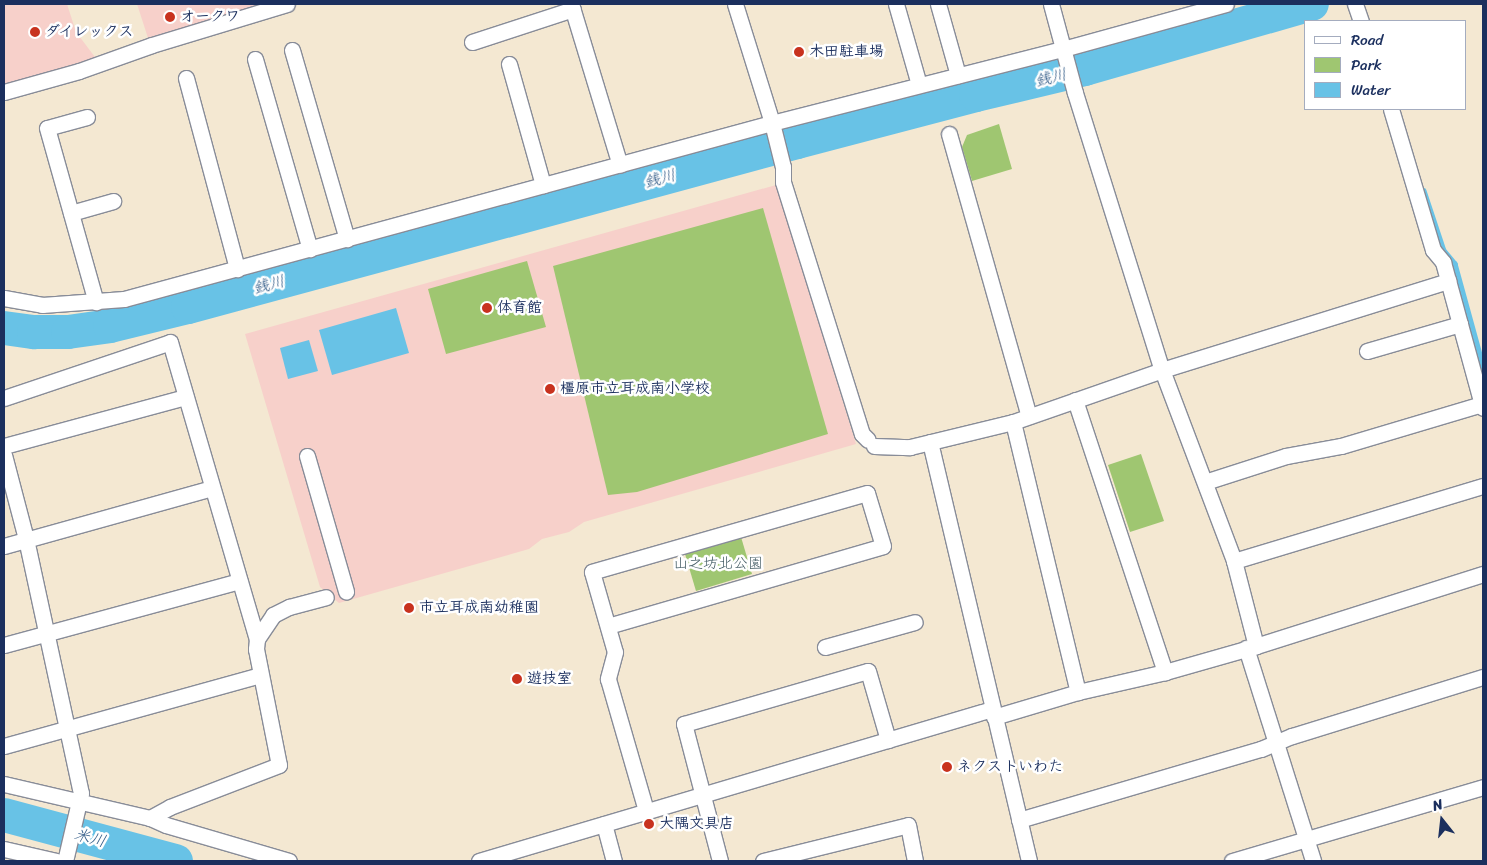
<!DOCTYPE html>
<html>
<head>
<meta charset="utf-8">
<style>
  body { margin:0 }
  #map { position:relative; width:1487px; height:865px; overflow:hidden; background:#f4e8d2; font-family:Sriracha,"Klee One",sans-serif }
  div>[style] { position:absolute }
  .built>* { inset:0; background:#f7d0ca }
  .green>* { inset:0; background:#9fc671 }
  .water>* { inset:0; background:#68c2e6 }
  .stream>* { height:5.5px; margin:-2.75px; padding:0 2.75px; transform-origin:2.75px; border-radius:2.75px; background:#68c2e6 }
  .river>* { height:34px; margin:-17px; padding:0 17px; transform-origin:17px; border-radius:17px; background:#68c2e6 }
  .roads { filter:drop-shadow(1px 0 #888c98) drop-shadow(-1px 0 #888c98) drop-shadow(0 1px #888c98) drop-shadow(0 -1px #888c98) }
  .street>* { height:15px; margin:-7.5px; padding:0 7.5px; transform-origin:7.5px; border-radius:7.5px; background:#fff }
  .dots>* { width:14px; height:14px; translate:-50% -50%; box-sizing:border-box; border:2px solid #fff; border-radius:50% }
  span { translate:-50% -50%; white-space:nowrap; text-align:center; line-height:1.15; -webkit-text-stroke:5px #fff; paint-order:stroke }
  .poi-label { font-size:15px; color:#1b2f5e; font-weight:700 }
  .left { translate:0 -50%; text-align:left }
  .park-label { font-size:15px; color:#435c64 }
  .water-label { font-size:16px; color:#325b87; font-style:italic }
  .frame { position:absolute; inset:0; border:5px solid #1b2f5e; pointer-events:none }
  .legend { position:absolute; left:1304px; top:20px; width:162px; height:90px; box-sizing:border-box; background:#fff; border:1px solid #a4acbf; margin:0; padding:6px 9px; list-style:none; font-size:15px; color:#1b2f5e }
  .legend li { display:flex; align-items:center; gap:10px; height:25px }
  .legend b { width:25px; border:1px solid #a4acbf }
  .north { position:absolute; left:1417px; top:795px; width:50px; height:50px; -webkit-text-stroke:4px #fff; paint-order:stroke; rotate:344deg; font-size:14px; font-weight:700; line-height:20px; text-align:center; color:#1b2f5e }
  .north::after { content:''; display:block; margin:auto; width:18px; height:22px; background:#1b2f5e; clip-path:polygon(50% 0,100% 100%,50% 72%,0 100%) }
</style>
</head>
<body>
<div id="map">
  <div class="built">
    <div style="clip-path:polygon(4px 4px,67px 4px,76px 32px,98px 61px,4px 88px)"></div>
    <div style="clip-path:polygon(137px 4px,267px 4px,148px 38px)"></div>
    <div style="clip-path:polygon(776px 185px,856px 444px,584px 522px,569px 532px,542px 539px,529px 549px,339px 603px,320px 587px,245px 334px)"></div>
  </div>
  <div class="green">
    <div style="clip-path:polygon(999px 124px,1012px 169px,972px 181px,962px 147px,967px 135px)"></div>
    <div style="clip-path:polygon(763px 208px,828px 434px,637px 492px,608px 495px,553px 266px)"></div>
    <div style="clip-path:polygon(527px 261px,546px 327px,446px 354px,428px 289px)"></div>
    <div style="clip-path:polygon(1141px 454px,1164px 521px,1130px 532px,1108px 465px)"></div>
    <div style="clip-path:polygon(741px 537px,752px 574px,696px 591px,685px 554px)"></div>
  </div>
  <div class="water">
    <div style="clip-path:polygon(396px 308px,409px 353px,332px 375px,319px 330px)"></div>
    <div style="clip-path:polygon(309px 340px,318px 371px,288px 379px,280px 348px)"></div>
  </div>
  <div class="stream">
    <div style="left:1424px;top:191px;width:63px;rotate:71.6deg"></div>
    <div style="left:1444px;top:251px;width:17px;rotate:50deg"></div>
    <div style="left:1455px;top:264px;width:106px;rotate:74.6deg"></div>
  </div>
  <div class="river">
    <div style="left:4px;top:328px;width:30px;rotate:8deg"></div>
    <div style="left:34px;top:332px;width:34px"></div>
    <div style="left:68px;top:332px;width:42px;rotate:-8.1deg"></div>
    <div style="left:110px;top:326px;width:80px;rotate:-13.7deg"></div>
    <div style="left:188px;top:307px;width:631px;rotate:-15.16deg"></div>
    <div style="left:797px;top:142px;width:185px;rotate:-14.7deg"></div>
    <div style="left:976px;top:95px;width:112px;rotate:-13.4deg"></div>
    <div style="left:1085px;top:69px;width:236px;rotate:-16deg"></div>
    <div style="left:4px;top:815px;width:178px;rotate:15deg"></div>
  </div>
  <div class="roads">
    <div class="street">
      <div style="left:571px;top:4px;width:168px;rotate:73.1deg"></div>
      <div style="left:735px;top:4px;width:125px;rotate:72.7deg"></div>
      <div style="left:772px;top:123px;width:45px;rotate:76deg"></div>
      <div style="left:783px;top:167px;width:15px;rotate:90deg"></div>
      <div style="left:783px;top:182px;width:264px;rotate:72.6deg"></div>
      <div style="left:862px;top:434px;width:8px;rotate:45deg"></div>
      <div style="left:896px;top:4px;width:84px;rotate:74.1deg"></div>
      <div style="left:938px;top:4px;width:74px;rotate:74.3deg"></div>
      <div style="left:1051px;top:4px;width:92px;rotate:74.9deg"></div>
      <div style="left:1075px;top:93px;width:290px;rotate:72.6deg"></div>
      <div style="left:1162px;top:370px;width:204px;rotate:69.3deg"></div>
      <div style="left:1234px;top:561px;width:88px;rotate:75.5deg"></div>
      <div style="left:1355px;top:4px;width:18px;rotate:71deg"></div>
      <div style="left:472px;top:42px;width:106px;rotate:-18.1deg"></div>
      <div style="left:292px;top:50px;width:197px;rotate:73.8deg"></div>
      <div style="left:255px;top:59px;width:198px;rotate:73.9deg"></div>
      <div style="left:509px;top:64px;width:126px;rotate:74.3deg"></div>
      <div style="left:186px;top:78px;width:198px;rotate:75deg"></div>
      <div style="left:4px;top:92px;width:78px;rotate:-15.6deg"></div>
      <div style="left:79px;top:71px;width:77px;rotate:-19.6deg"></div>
      <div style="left:152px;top:45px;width:141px;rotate:-16.9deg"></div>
      <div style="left:1391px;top:109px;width:147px;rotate:73.4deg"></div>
      <div style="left:1433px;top:250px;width:16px;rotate:50deg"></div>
      <div style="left:1443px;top:262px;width:151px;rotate:74.7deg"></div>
      <div style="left:87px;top:117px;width:41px;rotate:164.6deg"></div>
      <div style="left:47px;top:128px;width:181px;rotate:74.3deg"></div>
      <div style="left:949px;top:134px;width:293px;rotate:74.2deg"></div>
      <div style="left:71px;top:213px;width:44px;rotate:-15.9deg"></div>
      <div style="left:4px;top:298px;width:39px;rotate:10deg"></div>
      <div style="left:42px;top:305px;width:82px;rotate:-4.2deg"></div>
      <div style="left:124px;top:299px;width:671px;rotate:-15.2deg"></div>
      <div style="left:772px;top:123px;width:300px;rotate:-14.3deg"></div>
      <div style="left:1063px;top:49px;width:169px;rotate:-15.4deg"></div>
      <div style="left:1367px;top:351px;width:97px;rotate:-16.2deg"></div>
      <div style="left:4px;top:398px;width:175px;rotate:-18.6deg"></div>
      <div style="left:170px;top:342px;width:309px;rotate:73.7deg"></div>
      <div style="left:257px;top:639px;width:10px;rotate:96deg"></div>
      <div style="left:256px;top:649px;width:118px;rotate:78.8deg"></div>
      <div style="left:279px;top:765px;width:117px;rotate:158.9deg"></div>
      <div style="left:170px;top:807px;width:23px;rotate:151deg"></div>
      <div style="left:1075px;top:400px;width:287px;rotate:71.7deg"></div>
      <div style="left:1013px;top:422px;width:278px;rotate:76.5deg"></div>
      <div style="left:930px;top:442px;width:431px;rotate:76.7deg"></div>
      <div style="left:4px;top:446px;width:188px;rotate:-15.1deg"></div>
      <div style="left:874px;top:446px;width:36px;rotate:2deg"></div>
      <div style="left:910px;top:447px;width:106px;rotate:-13.6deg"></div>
      <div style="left:1013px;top:422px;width:158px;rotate:-19.2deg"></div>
      <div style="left:1162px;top:370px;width:300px;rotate:-17.3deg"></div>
      <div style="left:4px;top:455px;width:87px;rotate:75.3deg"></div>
      <div style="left:26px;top:539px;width:260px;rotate:77.8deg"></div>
      <div style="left:81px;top:793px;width:70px;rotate:103.2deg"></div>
      <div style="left:307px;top:456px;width:141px;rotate:73.9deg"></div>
      <div style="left:1205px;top:482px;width:85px;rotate:-17.8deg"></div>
      <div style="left:1286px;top:456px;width:56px;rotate:-10.3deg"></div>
      <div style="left:1341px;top:446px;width:147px;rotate:-16.6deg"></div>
      <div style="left:4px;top:546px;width:216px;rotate:-15.6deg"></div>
      <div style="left:1234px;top:561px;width:260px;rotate:-16.8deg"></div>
      <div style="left:608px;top:626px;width:286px;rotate:-16.2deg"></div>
      <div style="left:883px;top:546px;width:55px;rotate:-106.8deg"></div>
      <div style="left:867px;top:493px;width:286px;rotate:164deg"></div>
      <div style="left:592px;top:572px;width:83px;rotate:74deg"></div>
      <div style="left:615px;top:652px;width:28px;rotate:105deg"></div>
      <div style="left:608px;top:679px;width:137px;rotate:73.9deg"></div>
      <div style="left:257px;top:639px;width:29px;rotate:-56deg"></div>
      <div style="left:273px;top:615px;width:18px;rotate:-27deg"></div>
      <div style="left:289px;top:607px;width:38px;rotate:-15deg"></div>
      <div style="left:4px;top:645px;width:244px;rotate:-15.2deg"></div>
      <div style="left:825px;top:647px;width:93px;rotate:-15.5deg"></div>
      <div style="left:1246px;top:648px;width:223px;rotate:72.5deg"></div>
      <div style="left:994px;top:717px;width:88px;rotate:-16.6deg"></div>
      <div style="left:1078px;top:692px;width:89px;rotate:-12.9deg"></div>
      <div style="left:1165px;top:672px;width:95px;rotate:-15.9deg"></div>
      <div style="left:1256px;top:646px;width:238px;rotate:-17.6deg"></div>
      <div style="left:4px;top:746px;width:266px;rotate:-15.5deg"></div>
      <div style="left:4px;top:784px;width:150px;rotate:13.1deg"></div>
      <div style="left:150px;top:818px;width:17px;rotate:24deg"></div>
      <div style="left:166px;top:825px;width:128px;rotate:16.3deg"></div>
      <div style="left:1019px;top:820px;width:252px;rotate:-16.4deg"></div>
      <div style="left:1261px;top:749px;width:34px;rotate:-23deg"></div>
      <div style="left:1292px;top:736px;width:200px;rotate:-17.2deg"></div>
      <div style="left:604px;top:824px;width:38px;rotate:75deg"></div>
      <div style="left:4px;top:849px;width:54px;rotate:12.8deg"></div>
      <div style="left:479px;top:861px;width:535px;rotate:-16.5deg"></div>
      <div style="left:720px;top:861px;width:142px;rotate:-104.7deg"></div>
      <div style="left:684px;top:724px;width:191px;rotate:-16.1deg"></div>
      <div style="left:868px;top:671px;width:72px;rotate:73.8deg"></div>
      <div style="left:763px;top:861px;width:149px;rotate:-13.9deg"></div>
      <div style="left:908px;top:825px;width:37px;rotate:79deg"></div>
      <div style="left:1232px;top:861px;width:262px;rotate:-16.4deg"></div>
    </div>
  </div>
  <div class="dots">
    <div style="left:170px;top:17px;background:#c8321e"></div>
    <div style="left:35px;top:32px;background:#c8321e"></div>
    <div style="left:799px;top:52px;background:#c8321e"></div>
    <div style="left:487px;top:308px;background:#c8321e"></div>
    <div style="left:550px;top:389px;background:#c8321e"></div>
    <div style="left:409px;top:608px;background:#c8321e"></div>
    <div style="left:517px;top:679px;background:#c8321e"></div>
    <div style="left:947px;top:767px;background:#c8321e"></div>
    <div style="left:649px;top:824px;background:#c8321e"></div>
  </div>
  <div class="poi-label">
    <span class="left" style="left:180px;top:17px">オークワ</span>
    <span class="left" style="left:45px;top:32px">ダイレックス</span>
    <span class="left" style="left:809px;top:52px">木田駐車場</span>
    <span class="left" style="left:497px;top:308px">体育館</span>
    <span class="left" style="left:560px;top:389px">橿原市立耳成南小学校</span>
    <span class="left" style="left:419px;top:608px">市立耳成南幼稚園</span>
    <span class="left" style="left:527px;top:679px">遊技室</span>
    <span class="left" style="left:957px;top:767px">ネクストいわた</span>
    <span class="left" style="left:659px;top:824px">大隅文具店</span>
  </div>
  <div class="park-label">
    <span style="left:718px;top:564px">山之坊北公園</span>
  </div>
  <div class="water-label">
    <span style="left:1051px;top:78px;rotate:-14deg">銭川</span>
    <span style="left:660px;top:179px;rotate:-15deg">銭川</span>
    <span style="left:269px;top:285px;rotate:-15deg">銭川</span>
    <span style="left:90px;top:838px;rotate:15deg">米川</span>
  </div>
  <div class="frame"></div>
  <ul class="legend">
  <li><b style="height:6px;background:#fff"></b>Road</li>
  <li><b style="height:14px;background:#9fc671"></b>Park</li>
  <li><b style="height:14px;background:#68c2e6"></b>Water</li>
  </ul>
  <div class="north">N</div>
</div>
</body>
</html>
